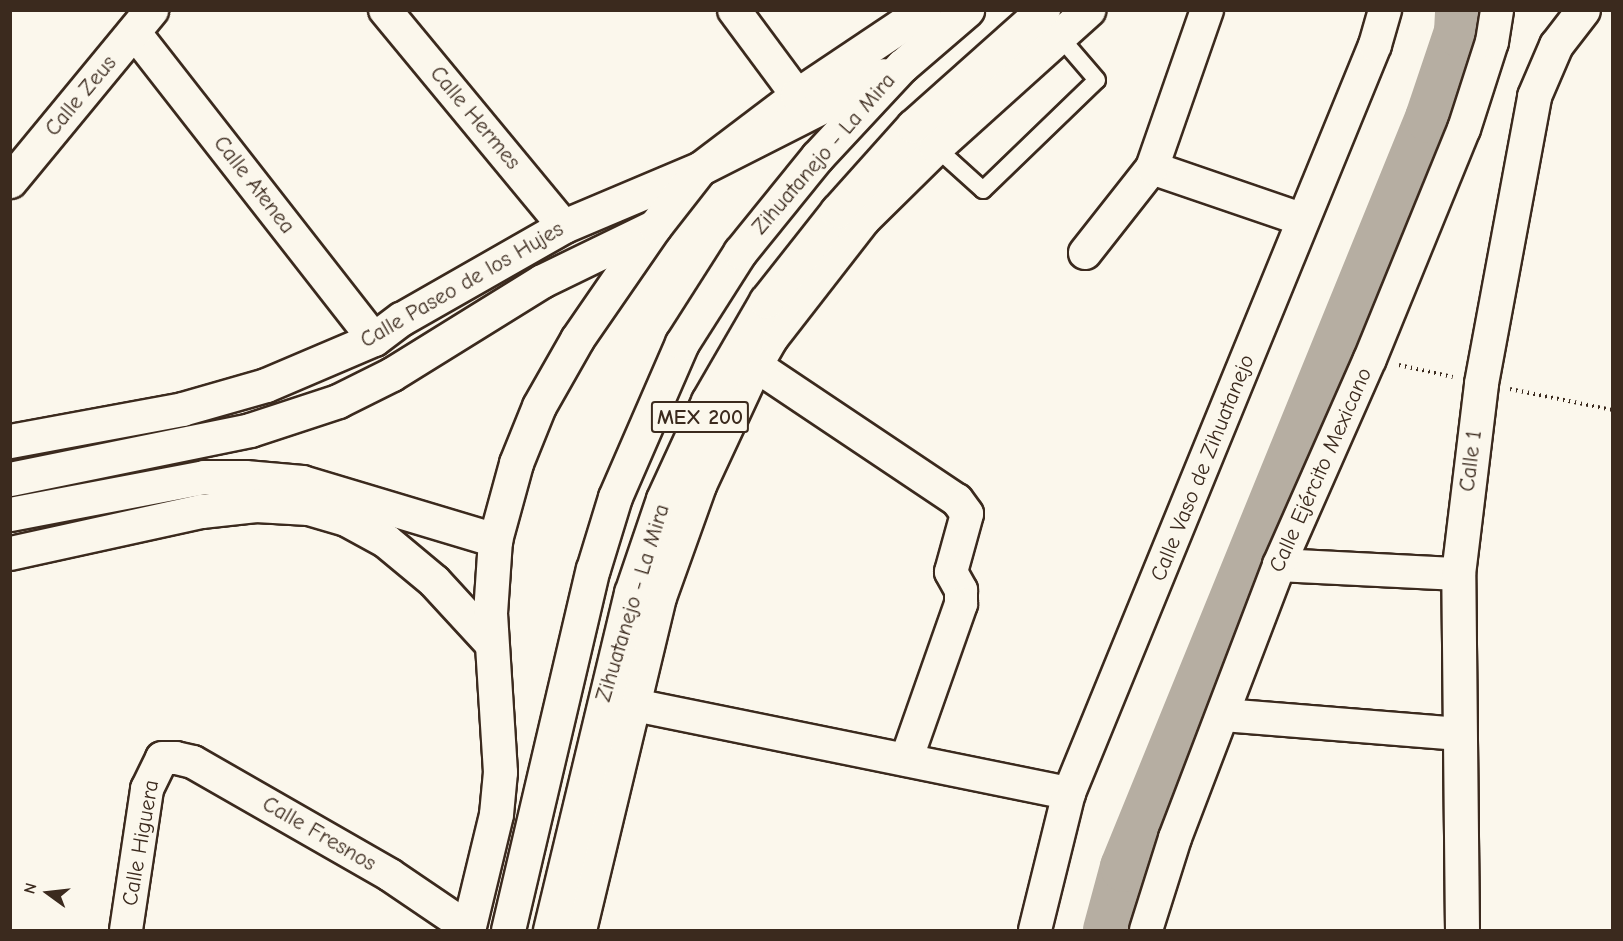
<!DOCTYPE html>
<html>
<head>
<meta charset="utf-8">
<style>
  body { margin:0 }
  #map { position:relative; width:1623px; height:941px; overflow:hidden; background:#fbf7ec; font-family:"Comic Neue",sans-serif }
  div>[style] { position:absolute }
  .river>* { height:50px; margin:-25px; padding:0 25px; transform-origin:25px; border-radius:25px; background:#b6aea2 }
  .path>* { height:4px; margin-top:-2px; transform-origin:0; background:repeating-linear-gradient(90deg,#3b2a1e 0 1.5px,transparent 0 6px) }
  .roads { filter:drop-shadow(2px 0 #3b2a1e) drop-shadow(-2px 0 #3b2a1e) drop-shadow(0 2px #3b2a1e) drop-shadow(0 -2px #3b2a1e) }
  .lane>* { height:16px; margin:-8px; padding:0 8px; transform-origin:8px; border-radius:8px; background:#fbf7ec }
  .street>* { height:32px; margin:-16px; padding:0 16px; transform-origin:16px; border-radius:16px; background:#fbf7ec }
  .secondary>* { height:33px; margin:-16.5px; padding:0 16.5px; transform-origin:16.5px; border-radius:16.5px; background:#fbf7ec }
  .highway>* { height:33px; margin:-16.5px; padding:0 16.5px; transform-origin:16.5px; border-radius:16.5px; background:#fbf7ec }
  span { translate:-50% -50%; white-space:nowrap; text-align:center; line-height:1.15; -webkit-text-stroke:4.5px #fbf7ec; paint-order:stroke }
  .shield-label span { padding:2px 4px; background:#fbf7ec; border:2px solid; border-radius:4px; -webkit-text-stroke-width:0 }
  .shield-label { font-size:21px; color:#3b2a1e; font-weight:700 }
  .street-label { font-size:22px; color:#3b2a1e }
  .frame { position:absolute; inset:0; border:12px solid #3b2a1e; pointer-events:none }
  .north { position:absolute; left:18px; top:863px; width:60px; height:60px; -webkit-text-stroke:4px #fbf7ec; paint-order:stroke; rotate:285deg; font-size:16px; font-weight:700; line-height:24px; text-align:center; color:#3b2a1e }
  .north::after { content:''; display:block; margin:auto; width:21px; height:27px; background:#3b2a1e; clip-path:polygon(50% 0,100% 100%,50% 72%,0 100%) }
</style>
</head>
<body>
<div id="map">
  <div class="river">
    <div style="left:1108px;top:930px;width:65px;rotate:-74.9deg"></div>
    <div style="left:1125px;top:867px;width:809px;rotate:-67.84deg"></div>
    <div style="left:1430px;top:118px;width:91px;rotate:-71.4deg"></div>
    <div style="left:1459px;top:32px;width:22px;rotate:-87deg"></div>
  </div>
  <div class="path">
    <div style="left:1399px;top:365px;width:55px;rotate:12.5deg"></div>
    <div style="left:1510px;top:389px;width:104px;rotate:11.6deg"></div>
  </div>
  <div class="roads">
    <div class="lane">
      <div style="left:931px;top:143px;width:70px;rotate:42.1deg"></div>
      <div style="left:983px;top:190px;width:158px;rotate:-44deg"></div>
      <div style="left:1097px;top:80px;width:57px;rotate:-130.7deg"></div>
    </div>
    <div class="street">
      <div style="left:385px;top:10px;width:281px;rotate:50.4deg"></div>
      <div style="left:734px;top:10px;width:106px;rotate:53.5deg"></div>
      <div style="left:134px;top:32px;width:390px;rotate:52deg"></div>
      <div style="left:1152px;top:168px;width:157px;rotate:18.9deg"></div>
      <div style="left:1085px;top:253px;width:108px;rotate:-51.8deg"></div>
      <div style="left:1152px;top:168px;width:167px;rotate:-70.8deg"></div>
      <div style="left:755px;top:365px;width:243px;rotate:33.8deg"></div>
      <div style="left:957px;top:500px;width:17px;rotate:54deg"></div>
      <div style="left:967px;top:514px;width:60px;rotate:105.4deg"></div>
      <div style="left:951px;top:572px;width:21px;rotate:61deg"></div>
      <div style="left:961px;top:590px;width:14px;rotate:90deg"></div>
      <div style="left:961px;top:604px;width:165px;rotate:109.4deg"></div>
      <div style="left:1279px;top:565px;width:179px;rotate:2.9deg"></div>
      <div style="left:635px;top:705px;width:443px;rotate:11.5deg"></div>
      <div style="left:1224px;top:715px;width:236px;rotate:4.6deg"></div>
      <div style="left:126px;top:930px;width:143px;rotate:-81.5deg"></div>
      <div style="left:147px;top:789px;width:34px;rotate:-64deg"></div>
      <div style="left:162px;top:758px;width:14px"></div>
      <div style="left:176px;top:758px;width:17px;rotate:13deg"></div>
      <div style="left:193px;top:762px;width:227px;rotate:29.8deg"></div>
      <div style="left:390px;top:875px;width:94px;rotate:34.2deg"></div>
      <div style="left:1035px;top:930px;width:141px;rotate:-76.1deg"></div>
      <div style="left:1069px;top:793px;width:808px;rotate:-67.75deg"></div>
      <div style="left:1375px;top:45px;width:36px;rotate:-74deg"></div>
      <div style="left:1146px;top:930px;width:96px;rotate:-72.5deg"></div>
      <div style="left:1175px;top:838px;width:292px;rotate:-69.1deg"></div>
      <div style="left:1279px;top:565px;width:225px;rotate:-66.2deg"></div>
      <div style="left:1370px;top:359px;width:248px;rotate:-67.8deg"></div>
      <div style="left:1464px;top:129px;width:91px;rotate:-72.2deg"></div>
      <div style="left:1492px;top:42px;width:32px;rotate:-81deg"></div>
    </div>
    <div class="secondary">
      <div style="left:10px;top:181px;width:222px;rotate:-50.5deg"></div>
      <div style="left:10px;top:441px;width:175px;rotate:-10.5deg"></div>
      <div style="left:182px;top:409px;width:87px;rotate:-15.9deg"></div>
      <div style="left:266px;top:385px;width:117px;rotate:-23.1deg"></div>
      <div style="left:374px;top:339px;width:34px;rotate:-37deg"></div>
      <div style="left:401px;top:319px;width:188px;rotate:-29.7deg"></div>
      <div style="left:564px;top:226px;width:149px;rotate:-22.9deg"></div>
      <div style="left:701px;top:168px;width:121px;rotate:-37.2deg"></div>
      <div style="left:797px;top:95px;width:153px;rotate:-33.8deg"></div>
      <div style="left:10px;top:479px;width:245px;rotate:-11.5deg"></div>
      <div style="left:250px;top:430px;width:93px;rotate:-18.2deg"></div>
      <div style="left:338px;top:401px;width:60px;rotate:-26.6deg"></div>
      <div style="left:392px;top:374px;width:176px;rotate:-31.8deg"></div>
      <div style="left:542px;top:281px;width:123px;rotate:-25.9deg"></div>
      <div style="left:10px;top:514px;width:197px;rotate:-10.8deg"></div>
      <div style="left:204px;top:477px;width:41px"></div>
      <div style="left:245px;top:477px;width:57px;rotate:5deg"></div>
      <div style="left:302px;top:482px;width:202px;rotate:16.7deg"></div>
      <div style="left:10px;top:553px;width:196px;rotate:-12.4deg"></div>
      <div style="left:201px;top:511px;width:55px;rotate:-6.2deg"></div>
      <div style="left:256px;top:505px;width:52px;rotate:3.3deg"></div>
      <div style="left:308px;top:508px;width:40px;rotate:16deg"></div>
      <div style="left:346px;top:519px;width:46px;rotate:28.8deg"></div>
      <div style="left:386px;top:541px;width:62px;rotate:39.8deg"></div>
      <div style="left:434px;top:581px;width:84px;rotate:47.4deg"></div>
      <div style="left:468px;top:930px;width:119px;rotate:-76.4deg"></div>
      <div style="left:496px;top:814px;width:42px;rotate:-84.6deg"></div>
      <div style="left:500px;top:772px;width:159px;rotate:-93.6deg"></div>
      <div style="left:490px;top:613px;width:73px;rotate:-86.1deg"></div>
      <div style="left:495px;top:540px;width:80px;rotate:-74.7deg"></div>
      <div style="left:516px;top:463px;width:61px;rotate:-68deg"></div>
      <div style="left:539px;top:406px;width:77px;rotate:-60.4deg"></div>
      <div style="left:577px;top:339px;width:137px;rotate:-55.4deg"></div>
      <div style="left:655px;top:226px;width:70px;rotate:-52deg"></div>
      <div style="left:579px;top:930px;width:342px;rotate:-76.5deg"></div>
      <div style="left:659px;top:597px;width:119px;rotate:-70.3deg"></div>
      <div style="left:699px;top:485px;width:132px;rotate:-65deg"></div>
      <div style="left:755px;top:365px;width:34px;rotate:-60deg"></div>
      <div style="left:772px;top:336px;width:148px;rotate:-52.1deg"></div>
      <div style="left:863px;top:219px;width:103px;rotate:-44.6deg"></div>
      <div style="left:936px;top:147px;width:205px;rotate:-42deg"></div>
      <div style="left:1462px;top:930px;width:356px;rotate:-90.6deg"></div>
      <div style="left:1458px;top:574px;width:192px;rotate:-83.1deg"></div>
      <div style="left:1481px;top:383px;width:292px;rotate:-79.5deg"></div>
      <div style="left:1534px;top:96px;width:56px;rotate:-66.7deg"></div>
      <div style="left:1556px;top:45px;width:44px;rotate:-52.4deg"></div>
    </div>
    <div class="highway">
      <div style="left:701px;top:168px;width:205px;rotate:-26.9deg"></div>
      <div style="left:508px;top:930px;width:371px;rotate:-76.8deg"></div>
      <div style="left:593px;top:569px;width:75px;rotate:-73deg"></div>
      <div style="left:615px;top:497px;width:168px;rotate:-66.5deg"></div>
      <div style="left:682px;top:343px;width:108px;rotate:-57.5deg"></div>
      <div style="left:740px;top:252px;width:122px;rotate:-51deg"></div>
      <div style="left:817px;top:157px;width:125px;rotate:-47deg"></div>
      <div style="left:902px;top:66px;width:86px;rotate:-40.7deg"></div>
      <div style="left:550px;top:930px;width:347px;rotate:-76.5deg"></div>
      <div style="left:631px;top:593px;width:99px;rotate:-71.2deg"></div>
      <div style="left:663px;top:499px;width:108px;rotate:-65.3deg"></div>
      <div style="left:708px;top:401px;width:116px;rotate:-59.9deg"></div>
      <div style="left:766px;top:301px;width:115px;rotate:-51.7deg"></div>
      <div style="left:837px;top:211px;width:114px;rotate:-48.2deg"></div>
      <div style="left:913px;top:126px;width:174px;rotate:-41.7deg"></div>
    </div>
  </div>
  <div class="shield-label">
    <span style="left:700px;top:417px">MEX 200</span>
  </div>
  <div class="street-label">
    <span style="left:81px;top:96px;rotate:-50deg">Calle Zeus</span>
    <span style="left:475px;top:118px;rotate:50deg">Calle Hermes</span>
    <span style="left:824px;top:154px;rotate:-49deg">Zihuatanejo - La Mira</span>
    <span style="left:254px;top:185px;rotate:52deg">Calle Atenea</span>
    <span style="left:462px;top:285px;rotate:-30deg">Calle Paseo de los Hujes</span>
    <span style="left:1471px;top:461px;rotate:-83deg">Calle 1</span>
    <span style="left:1203px;top:468px;rotate:-68deg">Calle Vaso de Zihuatanejo</span>
    <span style="left:1321px;top:470px;rotate:-66deg">Calle Ejército Mexicano</span>
    <span style="left:633px;top:603px;rotate:-73deg">Zihuatanejo - La Mira</span>
    <span style="left:319px;top:834px;rotate:30deg">Calle Fresnos</span>
    <span style="left:141px;top:843px;rotate:-80deg">Calle Higuera</span>
  </div>
  <div class="frame"></div>
  <div class="north">N</div>
</div>
</body>
</html>
